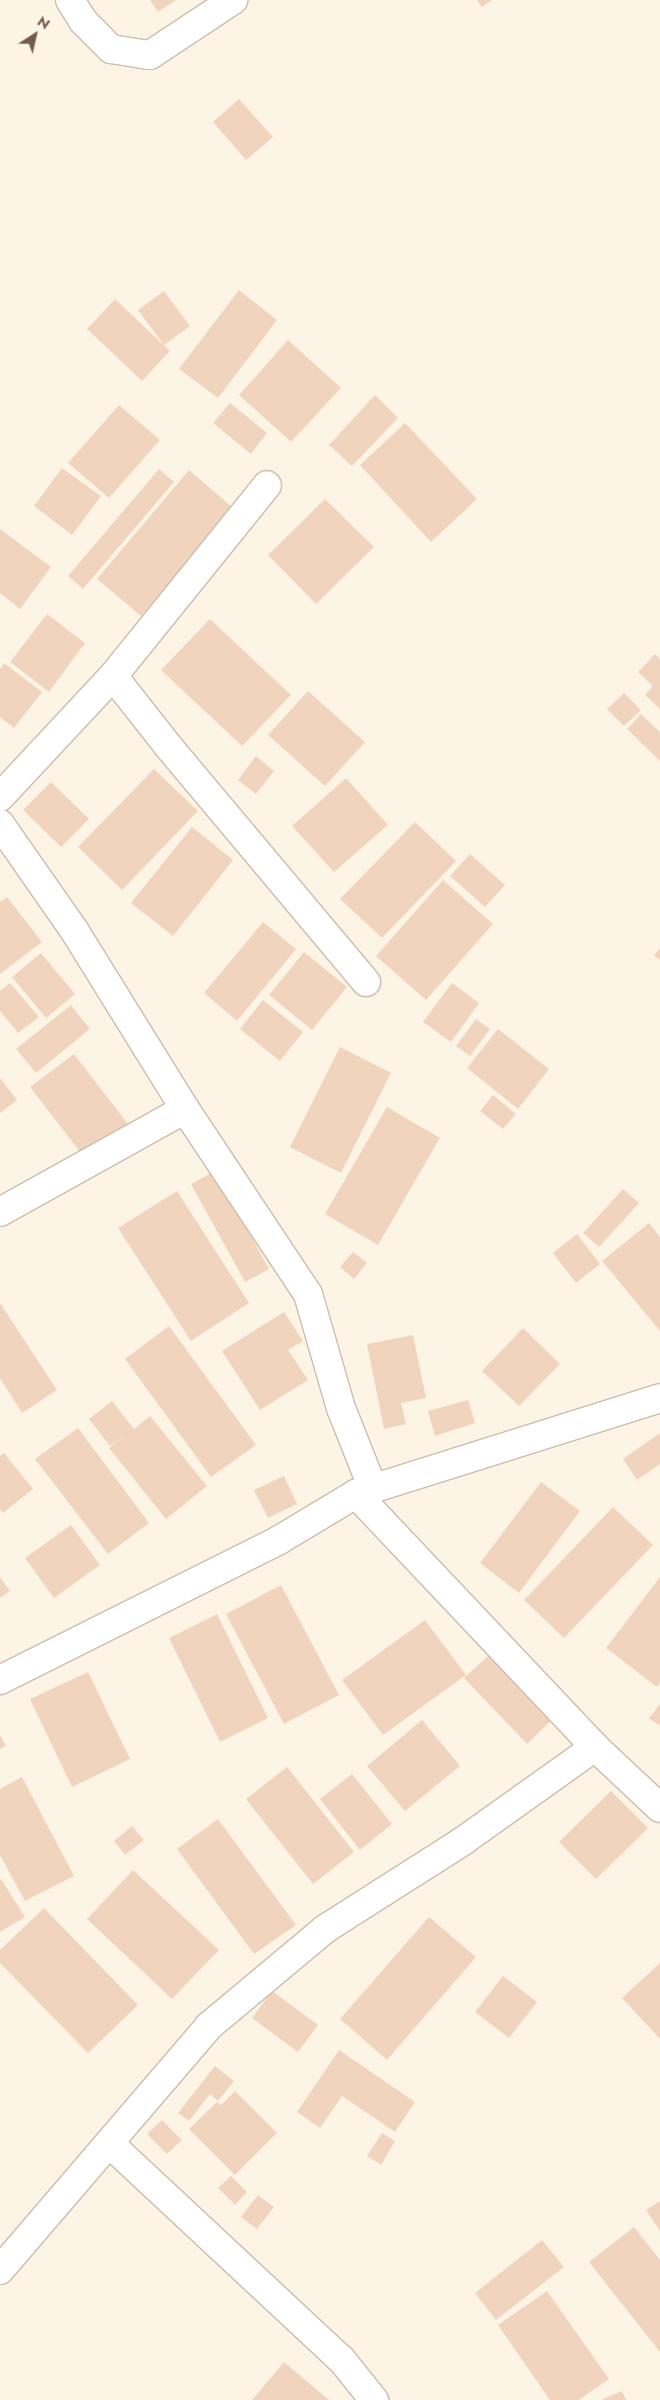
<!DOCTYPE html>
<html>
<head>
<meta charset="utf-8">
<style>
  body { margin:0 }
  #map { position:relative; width:660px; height:2400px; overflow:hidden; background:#fcf4e5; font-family:Jost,sans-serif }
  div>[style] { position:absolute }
  .building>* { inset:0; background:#f1d4bd }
  .roads { filter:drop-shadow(1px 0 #cdbcac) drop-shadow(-1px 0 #cdbcac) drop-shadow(0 1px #cdbcac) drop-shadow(0 -1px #cdbcac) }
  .minor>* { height:28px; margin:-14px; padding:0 14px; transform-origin:14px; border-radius:14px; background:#fff }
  span { translate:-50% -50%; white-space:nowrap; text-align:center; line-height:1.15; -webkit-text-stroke:4.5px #fff8eb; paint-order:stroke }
  .north { position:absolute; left:10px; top:10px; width:50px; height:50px; -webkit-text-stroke:4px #fff8eb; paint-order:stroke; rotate:35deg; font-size:14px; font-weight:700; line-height:20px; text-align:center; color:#745c4b }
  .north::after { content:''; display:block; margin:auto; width:18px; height:22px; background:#745c4b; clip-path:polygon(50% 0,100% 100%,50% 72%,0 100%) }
</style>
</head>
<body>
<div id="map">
  <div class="building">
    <div style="clip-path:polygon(150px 0,176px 0,158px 12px)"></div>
    <div style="clip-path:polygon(477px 0,492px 0,482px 7px)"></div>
    <div style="clip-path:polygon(239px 99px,273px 137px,246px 160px,213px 122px)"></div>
    <div style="clip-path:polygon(239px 290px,277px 320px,218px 398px,179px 369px)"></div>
    <div style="clip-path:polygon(164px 291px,190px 326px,164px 345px,138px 310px)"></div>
    <div style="clip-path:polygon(115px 299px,170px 351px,142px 381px,87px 329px)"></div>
    <div style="clip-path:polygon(288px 340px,341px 388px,291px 442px,239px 395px)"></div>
    <div style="clip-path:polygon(375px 395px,398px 418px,352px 466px,329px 445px)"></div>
    <div style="clip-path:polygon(230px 403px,267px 433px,251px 454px,213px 423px)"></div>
    <div style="clip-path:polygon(119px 405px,160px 440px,109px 498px,68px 463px)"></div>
    <div style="clip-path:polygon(405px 423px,477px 499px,431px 542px,360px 465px)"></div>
    <div style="clip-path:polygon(62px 468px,101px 496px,72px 535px,34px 506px)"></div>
    <div style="clip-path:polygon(159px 469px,174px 482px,83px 589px,68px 576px)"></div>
    <div style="clip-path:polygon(189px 470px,233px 508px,141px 616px,97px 579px)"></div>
    <div style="clip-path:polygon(325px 499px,374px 547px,316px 604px,268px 555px)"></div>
    <div style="clip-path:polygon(0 529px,51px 567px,20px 609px,0 593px)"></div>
    <div style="clip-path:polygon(47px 614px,85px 643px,49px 692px,10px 662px)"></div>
    <div style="clip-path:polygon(210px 619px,291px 695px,242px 746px,161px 670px)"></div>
    <div style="clip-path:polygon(655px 654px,660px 659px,660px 709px,645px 695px,653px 686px,638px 672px)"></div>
    <div style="clip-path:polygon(4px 663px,42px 692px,14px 728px,0 717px,0 669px)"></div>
    <div style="clip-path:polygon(308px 691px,365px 742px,325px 786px,268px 735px)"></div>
    <div style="clip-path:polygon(624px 693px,641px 710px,624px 726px,607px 709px)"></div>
    <div style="clip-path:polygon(641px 714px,660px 732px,660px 761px,627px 729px)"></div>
    <div style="clip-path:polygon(256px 756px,274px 771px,256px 794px,238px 780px)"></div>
    <div style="clip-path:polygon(154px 769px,198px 811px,122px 890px,78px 847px)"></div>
    <div style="clip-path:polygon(346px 778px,388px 825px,334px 872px,292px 826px)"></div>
    <div style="clip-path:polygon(51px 782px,89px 819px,61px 847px,23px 810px)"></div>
    <div style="clip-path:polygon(415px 822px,456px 861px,382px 938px,340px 899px)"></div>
    <div style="clip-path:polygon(192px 827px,233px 860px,173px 936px,131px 903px)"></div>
    <div style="clip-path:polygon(470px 854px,505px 885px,485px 907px,450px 876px)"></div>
    <div style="clip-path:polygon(443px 880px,493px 924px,426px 1000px,376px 956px)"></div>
    <div style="clip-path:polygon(7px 897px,42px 942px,0 974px,0 902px)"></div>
    <div style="clip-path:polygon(263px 922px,296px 949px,237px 1021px,204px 993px)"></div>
    <div style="clip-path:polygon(660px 948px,660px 960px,654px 955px)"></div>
    <div style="clip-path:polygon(304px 952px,347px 987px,312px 1030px,269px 995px)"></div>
    <div style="clip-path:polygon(41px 953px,75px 994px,46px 1018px,12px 977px)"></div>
    <div style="clip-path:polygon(10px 983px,39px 1017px,18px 1033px,0 1011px,0 991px)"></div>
    <div style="clip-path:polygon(452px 983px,479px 1003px,451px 1042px,423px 1022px)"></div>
    <div style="clip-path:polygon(263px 1000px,303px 1032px,280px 1061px,240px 1029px)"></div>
    <div style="clip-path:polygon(71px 1005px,90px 1029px,36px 1073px,16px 1049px)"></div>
    <div style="clip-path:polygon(476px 1019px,490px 1029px,470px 1056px,456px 1046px)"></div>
    <div style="clip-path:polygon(498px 1029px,549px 1069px,518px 1109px,467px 1068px)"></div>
    <div style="clip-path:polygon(340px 1047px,391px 1073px,341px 1173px,290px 1147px)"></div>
    <div style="clip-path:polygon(74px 1054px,128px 1124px,84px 1157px,30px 1087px)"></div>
    <div style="clip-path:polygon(0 1078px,17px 1100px,0 1113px)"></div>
    <div style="clip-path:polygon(493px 1095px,516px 1114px,503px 1129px,480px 1111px)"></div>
    <div style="clip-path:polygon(387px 1107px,440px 1138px,378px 1245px,325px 1214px)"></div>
    <div style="clip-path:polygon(215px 1171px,269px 1269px,245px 1282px,191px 1184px)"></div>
    <div style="clip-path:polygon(623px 1189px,639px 1203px,599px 1247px,583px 1233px)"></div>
    <div style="clip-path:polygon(177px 1191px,249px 1303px,191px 1341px,118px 1228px)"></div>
    <div style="clip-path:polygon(649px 1223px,660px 1237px,660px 1331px,602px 1261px)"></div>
    <div style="clip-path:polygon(577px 1234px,600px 1264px,576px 1283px,553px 1253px)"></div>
    <div style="clip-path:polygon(353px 1252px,367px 1263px,354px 1279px,340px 1267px)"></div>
    <div style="clip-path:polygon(0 1303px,57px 1390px,22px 1413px,0 1378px)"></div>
    <div style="clip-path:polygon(284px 1312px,303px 1341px,288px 1350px,308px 1380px,260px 1410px,222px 1351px)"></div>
    <div style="clip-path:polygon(169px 1326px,256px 1445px,211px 1477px,125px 1359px)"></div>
    <div style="clip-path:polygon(523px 1328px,560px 1364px,519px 1406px,482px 1371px)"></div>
    <div style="clip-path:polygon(413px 1335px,426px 1398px,401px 1403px,406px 1424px,384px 1429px,367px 1344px)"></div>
    <div style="clip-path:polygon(468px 1400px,475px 1423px,435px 1436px,428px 1411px)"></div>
    <div style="clip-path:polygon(112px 1401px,134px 1429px,150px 1416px,207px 1486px,166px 1519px,109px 1448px,126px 1435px,110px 1446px,89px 1419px)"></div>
    <div style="clip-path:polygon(78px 1428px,149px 1523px,108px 1554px,35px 1459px)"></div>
    <div style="clip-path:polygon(660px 1433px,660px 1464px,637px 1480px,623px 1459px)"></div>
    <div style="clip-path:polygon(4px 1453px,33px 1489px,3px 1513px,0 1509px,0 1456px)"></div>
    <div style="clip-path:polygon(284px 1476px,297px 1504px,268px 1518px,254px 1490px)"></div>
    <div style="clip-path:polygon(541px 1482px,580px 1511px,519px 1593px,480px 1563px)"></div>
    <div style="clip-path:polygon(613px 1507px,653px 1545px,564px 1638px,524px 1600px)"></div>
    <div style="clip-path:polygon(71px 1525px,100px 1565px,54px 1598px,25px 1558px)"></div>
    <div style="clip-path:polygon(0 1577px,10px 1591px,0 1598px)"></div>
    <div style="clip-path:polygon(660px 1577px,660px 1683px,657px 1687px,606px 1648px)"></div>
    <div style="clip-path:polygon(281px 1585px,339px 1695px,284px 1724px,226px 1614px)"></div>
    <div style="clip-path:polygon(217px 1614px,268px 1718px,220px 1742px,169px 1638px)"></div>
    <div style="clip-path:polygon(425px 1620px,466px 1675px,383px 1735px,342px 1680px)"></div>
    <div style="clip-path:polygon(498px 1647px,560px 1712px,527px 1744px,464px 1678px)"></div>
    <div style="clip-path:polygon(88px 1672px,130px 1759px,72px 1787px,30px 1699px)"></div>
    <div style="clip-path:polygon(660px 1704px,660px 1726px,649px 1718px)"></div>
    <div style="clip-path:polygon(422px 1720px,460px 1766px,405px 1811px,367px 1766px)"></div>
    <div style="clip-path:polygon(0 1735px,6px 1746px,0 1749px)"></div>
    <div style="clip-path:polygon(287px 1767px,354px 1852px,313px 1884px,246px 1799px)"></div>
    <div style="clip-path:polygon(352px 1774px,392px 1824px,360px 1850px,320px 1799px)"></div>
    <div style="clip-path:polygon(22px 1777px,74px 1876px,25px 1901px,0 1855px,0 1789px)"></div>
    <div style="clip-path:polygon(611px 1791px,648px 1828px,596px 1879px,559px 1842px)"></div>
    <div style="clip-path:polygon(218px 1819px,296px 1925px,254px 1954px,177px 1849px)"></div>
    <div style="clip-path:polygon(132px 1826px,144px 1840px,125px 1855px,114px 1841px)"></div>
    <div style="clip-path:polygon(133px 1870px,219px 1950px,172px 1999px,87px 1919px)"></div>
    <div style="clip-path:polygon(1px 1879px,25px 1917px,0 1932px,0 1880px)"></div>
    <div style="clip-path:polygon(44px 1908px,138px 2005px,88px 2053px,0 1963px,0 1950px)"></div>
    <div style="clip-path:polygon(429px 1917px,476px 1957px,387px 2060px,340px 2019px)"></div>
    <div style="clip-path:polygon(660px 1963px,660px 2039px,622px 1998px)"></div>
    <div style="clip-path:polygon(503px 1976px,537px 2002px,509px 2038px,475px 2012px)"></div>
    <div style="clip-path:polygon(272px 1991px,318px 2025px,298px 2052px,252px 2018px)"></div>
    <div style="clip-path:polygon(339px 2050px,415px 2102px,395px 2132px,342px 2096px,320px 2128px,297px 2112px)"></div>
    <div style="clip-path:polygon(215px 2066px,234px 2081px,218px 2101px,210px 2094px,189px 2121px,178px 2113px)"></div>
    <div style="clip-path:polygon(235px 2091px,277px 2133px,235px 2175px,189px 2129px,217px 2102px,221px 2105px)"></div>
    <div style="clip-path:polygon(162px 2120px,182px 2140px,167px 2154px,147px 2134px)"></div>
    <div style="clip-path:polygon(382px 2133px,395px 2141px,381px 2165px,367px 2156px)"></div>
    <div style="clip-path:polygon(231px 2176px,247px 2192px,235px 2205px,218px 2188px)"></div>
    <div style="clip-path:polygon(258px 2195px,274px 2207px,257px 2229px,241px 2217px)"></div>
    <div style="clip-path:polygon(660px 2201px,660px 2231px,646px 2210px)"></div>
    <div style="clip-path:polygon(634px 2227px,660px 2260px,660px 2352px,589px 2262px)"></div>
    <div style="clip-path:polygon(542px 2240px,564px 2267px,496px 2320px,475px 2293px)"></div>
    <div style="clip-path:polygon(547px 2291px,609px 2379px,579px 2400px,550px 2400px,498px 2325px)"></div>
    <div style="clip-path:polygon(284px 2362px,329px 2400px,252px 2400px)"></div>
    <div style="clip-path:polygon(622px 2391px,626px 2400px,601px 2400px)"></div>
  </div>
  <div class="roads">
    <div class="minor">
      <div style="left:70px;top:0;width:25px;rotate:58deg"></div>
      <div style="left:83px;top:21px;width:40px;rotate:45deg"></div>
      <div style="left:111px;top:49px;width:39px;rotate:9deg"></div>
      <div style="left:150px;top:55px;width:100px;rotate:-33.5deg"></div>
      <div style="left:113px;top:676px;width:89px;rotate:51.8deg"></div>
      <div style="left:168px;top:746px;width:308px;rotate:50deg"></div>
      <div style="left:0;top:797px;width:166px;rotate:-47deg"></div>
      <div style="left:113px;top:676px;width:245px;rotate:-51.1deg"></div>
      <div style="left:0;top:824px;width:129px;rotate:55.1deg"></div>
      <div style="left:74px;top:930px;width:211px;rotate:58.2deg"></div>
      <div style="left:185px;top:1109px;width:222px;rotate:56.4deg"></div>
      <div style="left:308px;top:1294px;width:119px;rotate:73.9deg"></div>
      <div style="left:341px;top:1408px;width:87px;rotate:68.4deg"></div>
      <div style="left:0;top:1212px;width:212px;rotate:-29.1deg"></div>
      <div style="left:356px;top:1494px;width:348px;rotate:46.6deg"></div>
      <div style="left:595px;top:1747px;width:89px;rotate:43.2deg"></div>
      <div style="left:0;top:1680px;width:312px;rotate:-26.6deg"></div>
      <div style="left:279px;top:1540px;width:90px;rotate:-30.9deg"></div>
      <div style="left:356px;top:1494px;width:319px;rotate:-17.5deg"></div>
      <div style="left:109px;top:2143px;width:317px;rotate:43deg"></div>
      <div style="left:341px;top:2359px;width:53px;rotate:51.2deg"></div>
      <div style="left:0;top:2270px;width:321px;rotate:-49.4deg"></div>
      <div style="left:209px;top:2026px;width:151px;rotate:-39.9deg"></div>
      <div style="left:325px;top:1929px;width:164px;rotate:-32.5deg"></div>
      <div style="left:463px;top:1841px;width:162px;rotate:-35.5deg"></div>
    </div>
  </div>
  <div class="north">N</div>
</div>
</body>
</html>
